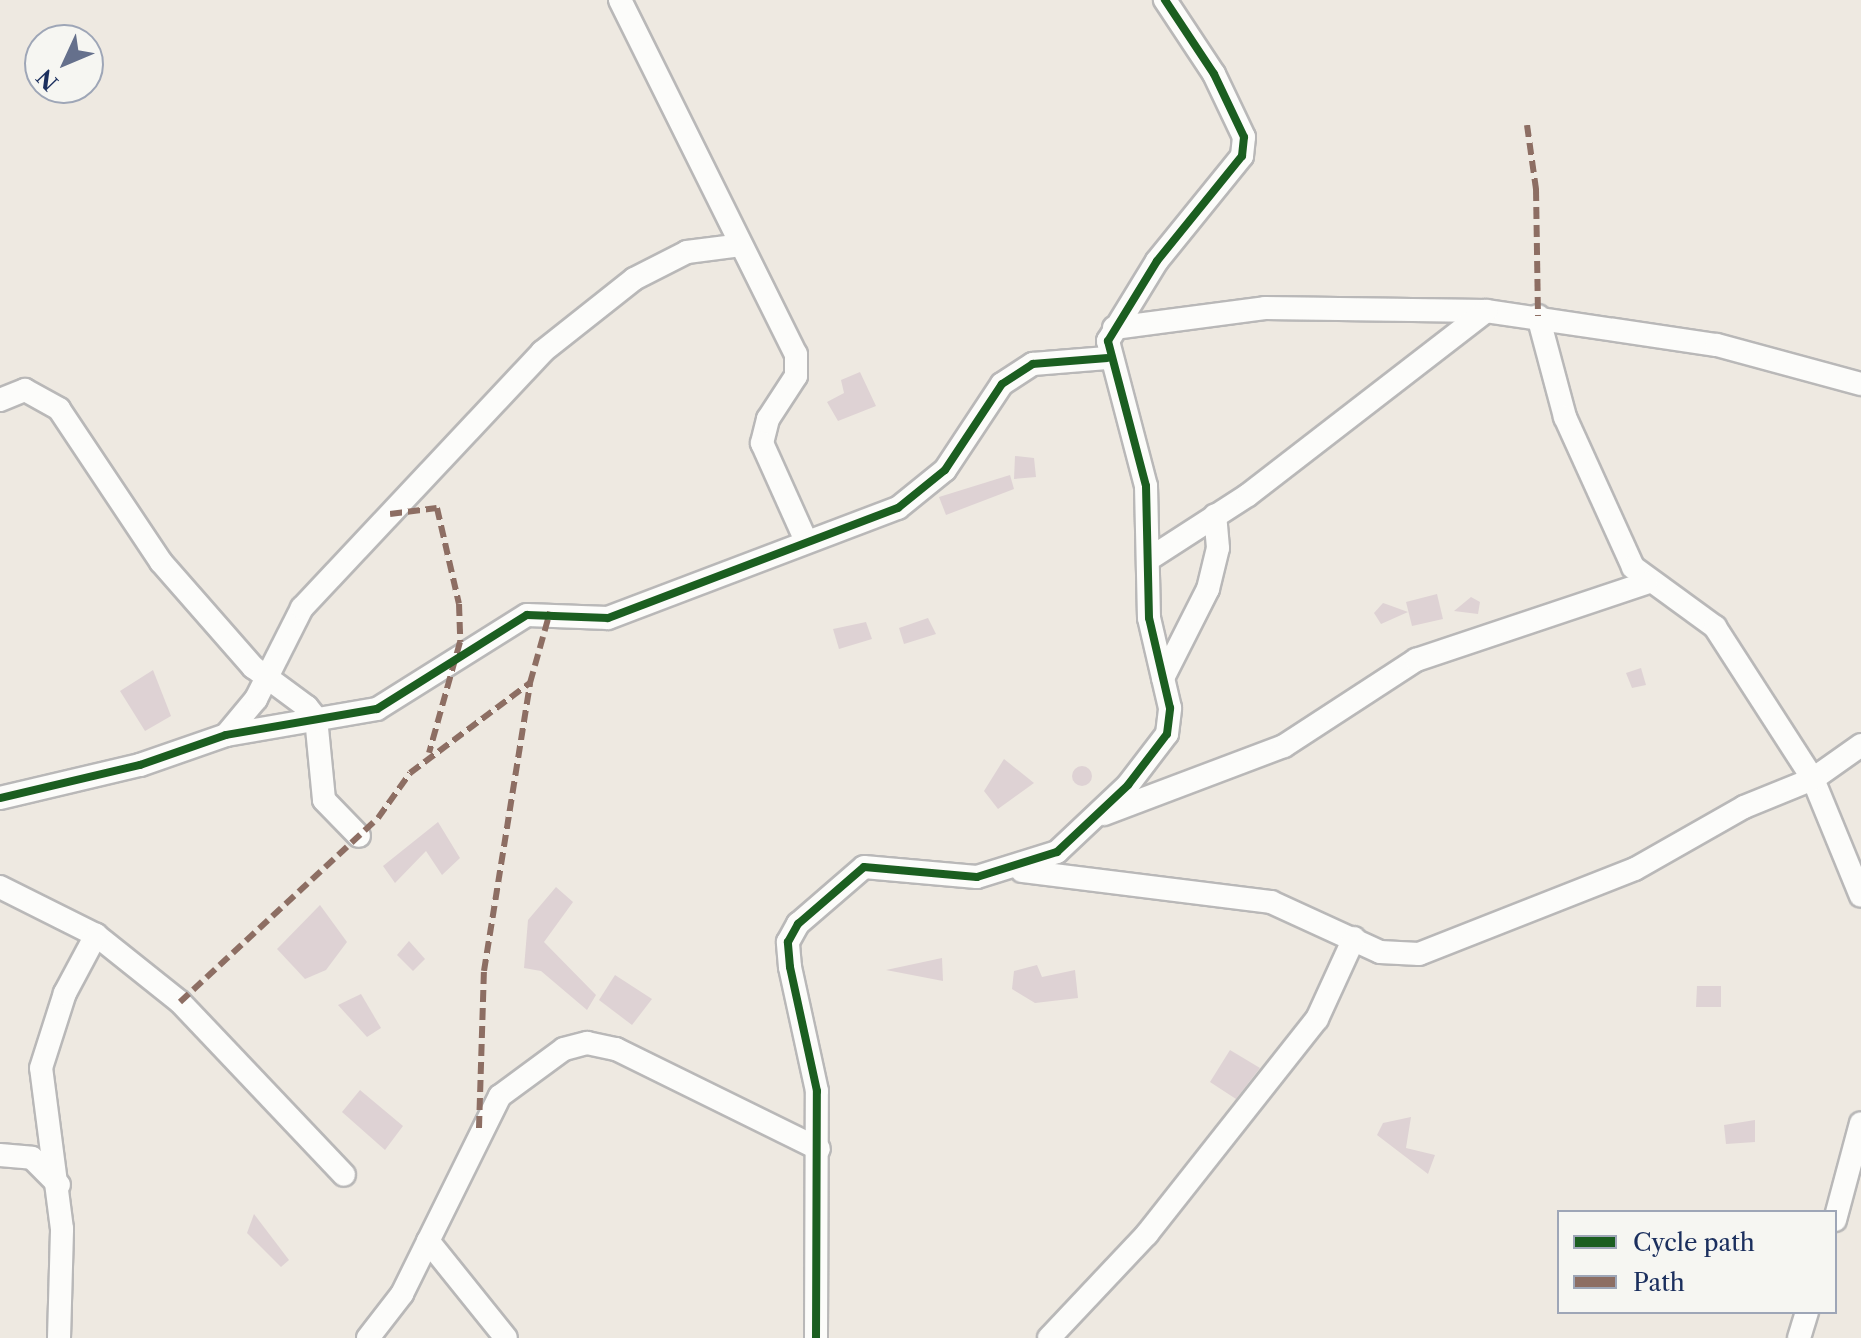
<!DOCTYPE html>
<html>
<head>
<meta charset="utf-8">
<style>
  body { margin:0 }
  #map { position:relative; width:1861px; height:1338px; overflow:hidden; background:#eee9e1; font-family:"Libre Caslon Text",serif }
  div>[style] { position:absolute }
  .building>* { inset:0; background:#ded2d4 }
  .round { border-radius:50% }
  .roads { filter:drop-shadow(2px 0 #b9b8b8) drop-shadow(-2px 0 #b9b8b8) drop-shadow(0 2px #b9b8b8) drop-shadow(0 -2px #b9b8b8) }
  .street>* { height:22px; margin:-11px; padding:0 11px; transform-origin:11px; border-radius:11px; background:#fcfcfa }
  .quiet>* { height:6px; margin-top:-3px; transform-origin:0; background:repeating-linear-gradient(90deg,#8d6e63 0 12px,transparent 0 18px) }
  .cycleway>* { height:8px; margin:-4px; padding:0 4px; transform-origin:4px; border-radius:4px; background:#1b5e20 }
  span { translate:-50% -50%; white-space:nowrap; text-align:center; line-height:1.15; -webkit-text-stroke:6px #f6f6f2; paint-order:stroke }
  .legend { position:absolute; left:1557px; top:1210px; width:280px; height:104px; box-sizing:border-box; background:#f6f6f2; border:2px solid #9ea6b7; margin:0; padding:10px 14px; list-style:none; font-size:24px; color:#1b2f5e }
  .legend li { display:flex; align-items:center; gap:16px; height:40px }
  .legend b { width:40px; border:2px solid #9ea6b7 }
  .north { position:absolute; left:24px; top:24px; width:80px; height:80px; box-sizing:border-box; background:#f6f6f2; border:2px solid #9ea6b7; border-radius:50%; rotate:226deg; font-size:22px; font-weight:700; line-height:32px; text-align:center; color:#1b2f5e }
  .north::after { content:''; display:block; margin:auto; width:28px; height:36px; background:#65708c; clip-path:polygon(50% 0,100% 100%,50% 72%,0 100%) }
</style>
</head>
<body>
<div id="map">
  <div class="building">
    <div style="clip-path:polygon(860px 372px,876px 406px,838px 421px,827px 402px,844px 393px,841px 380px)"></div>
    <div style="clip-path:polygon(1015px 456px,1034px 458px,1036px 477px,1014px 479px)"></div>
    <div style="clip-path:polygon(1010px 475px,1014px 489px,946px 515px,939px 497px)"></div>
    <div style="clip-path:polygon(1437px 594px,1443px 619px,1412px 626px,1406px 602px)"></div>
    <div style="clip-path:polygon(1471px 597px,1480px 602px,1478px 614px,1454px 611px)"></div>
    <div style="clip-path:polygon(1383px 603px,1386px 604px,1408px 612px,1381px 624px,1374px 613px)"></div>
    <div style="clip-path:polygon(928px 618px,936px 634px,904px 644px,899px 628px)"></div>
    <div style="clip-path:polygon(866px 622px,872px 639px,839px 649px,833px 629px)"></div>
    <div style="clip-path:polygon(1641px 668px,1646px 685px,1632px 688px,1626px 673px)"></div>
    <div style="clip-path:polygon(153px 670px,171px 716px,145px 731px,120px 691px)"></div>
    <div style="clip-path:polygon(1004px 759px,1034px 783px,998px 809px,984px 791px)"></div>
    <div class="round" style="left:1072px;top:766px;width:20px;height:20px"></div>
    <div style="clip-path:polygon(438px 822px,460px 858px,442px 875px,426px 851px,395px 883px,383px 866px)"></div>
    <div style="clip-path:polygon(556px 887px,573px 902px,544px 942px,596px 995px,587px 1010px,541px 971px,524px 968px,528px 920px)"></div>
    <div style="clip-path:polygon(320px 905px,347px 942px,326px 970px,305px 979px,277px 949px)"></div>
    <div style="clip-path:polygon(409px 941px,425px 959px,413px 971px,397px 955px)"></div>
    <div style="clip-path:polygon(942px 958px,943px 981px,886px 970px)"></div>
    <div style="clip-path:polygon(1037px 965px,1042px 977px,1075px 970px,1078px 998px,1035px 1003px,1012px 989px,1014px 971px)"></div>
    <div style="clip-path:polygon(615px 975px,652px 999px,632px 1025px,599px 1000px)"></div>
    <div style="clip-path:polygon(1697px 986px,1721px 986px,1721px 1007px,1696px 1007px)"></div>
    <div style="clip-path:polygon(361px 994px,381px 1028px,367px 1037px,338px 1005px)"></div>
    <div style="clip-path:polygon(1230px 1050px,1260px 1068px,1236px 1099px,1210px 1082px)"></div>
    <div style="clip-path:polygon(360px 1090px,403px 1126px,385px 1150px,342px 1112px)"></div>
    <div style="clip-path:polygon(1411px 1117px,1406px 1148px,1435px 1155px,1428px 1174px,1377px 1135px,1383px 1123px)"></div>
    <div style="clip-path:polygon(1755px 1120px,1755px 1142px,1726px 1144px,1724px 1125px)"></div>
    <div style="clip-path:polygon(254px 1214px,289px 1260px,281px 1267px,247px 1233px)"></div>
  </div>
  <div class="roads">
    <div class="street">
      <div style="left:620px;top:0;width:395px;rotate:63.6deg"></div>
      <div style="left:796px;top:354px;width:22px;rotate:90deg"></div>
      <div style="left:796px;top:376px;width:51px;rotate:123.1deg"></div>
      <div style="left:768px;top:419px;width:25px;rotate:104deg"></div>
      <div style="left:762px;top:443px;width:107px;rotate:65.8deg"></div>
      <div style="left:1538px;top:316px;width:105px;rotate:75deg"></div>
      <div style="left:1565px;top:417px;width:165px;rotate:65.6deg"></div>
      <div style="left:1633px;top:567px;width:102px;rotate:36.2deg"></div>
      <div style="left:1715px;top:627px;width:181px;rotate:57.2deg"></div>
      <div style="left:1813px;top:779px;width:126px;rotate:67.7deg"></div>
      <div style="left:1114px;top:328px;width:152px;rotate:-7.5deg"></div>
      <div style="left:1265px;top:308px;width:221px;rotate:0.8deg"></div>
      <div style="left:1486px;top:311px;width:233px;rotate:8.4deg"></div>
      <div style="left:1717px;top:345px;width:149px;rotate:15.2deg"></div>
      <div style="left:0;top:400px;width:27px;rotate:-22deg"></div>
      <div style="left:25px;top:390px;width:39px;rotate:29deg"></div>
      <div style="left:59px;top:409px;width:184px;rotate:56.3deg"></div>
      <div style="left:161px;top:562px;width:140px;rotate:48.8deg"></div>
      <div style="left:253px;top:667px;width:67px;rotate:36.5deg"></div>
      <div style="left:307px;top:707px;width:14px;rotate:51deg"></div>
      <div style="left:316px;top:718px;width:82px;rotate:84.4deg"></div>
      <div style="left:324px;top:800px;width:50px;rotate:45.8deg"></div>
      <div style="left:1149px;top:559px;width:118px;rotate:-32.9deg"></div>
      <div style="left:1248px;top:495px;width:301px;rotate:-37.7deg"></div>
      <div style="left:1163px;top:678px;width:100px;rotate:-63.2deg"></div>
      <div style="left:1208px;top:589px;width:42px;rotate:-76.3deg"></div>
      <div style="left:1218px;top:548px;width:33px;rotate:-95deg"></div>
      <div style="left:226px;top:735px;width:47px;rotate:-50.2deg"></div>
      <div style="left:256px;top:699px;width:102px;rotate:-63.2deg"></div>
      <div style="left:302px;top:608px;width:351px;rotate:-46.8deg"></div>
      <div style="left:542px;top:352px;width:117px;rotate:-38.4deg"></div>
      <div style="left:634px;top:279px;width:59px;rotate:-27deg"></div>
      <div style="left:687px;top:252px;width:54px;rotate:-7.4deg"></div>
      <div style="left:0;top:798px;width:144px;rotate:-13.3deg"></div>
      <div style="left:140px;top:765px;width:91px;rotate:-19.2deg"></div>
      <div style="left:226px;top:735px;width:153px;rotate:-9.8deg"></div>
      <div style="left:377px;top:709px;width:177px;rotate:-32.1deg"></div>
      <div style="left:527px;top:615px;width:81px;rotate:2.1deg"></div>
      <div style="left:608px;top:618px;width:310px;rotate:-20.8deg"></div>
      <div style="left:898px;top:508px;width:60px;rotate:-39deg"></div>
      <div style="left:945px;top:470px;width:103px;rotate:-56.5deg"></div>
      <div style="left:1002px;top:384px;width:37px;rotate:-33deg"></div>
      <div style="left:1033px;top:364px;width:74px;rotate:-4.6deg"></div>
      <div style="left:1104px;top:814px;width:192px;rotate:-20.7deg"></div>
      <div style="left:1284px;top:746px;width:158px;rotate:-33.1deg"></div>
      <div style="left:1416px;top:660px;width:243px;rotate:-18.5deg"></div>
      <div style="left:1022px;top:871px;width:251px;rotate:7.1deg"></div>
      <div style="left:1271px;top:902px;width:120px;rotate:24.6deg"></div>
      <div style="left:1380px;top:952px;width:39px;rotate:3deg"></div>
      <div style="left:1419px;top:954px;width:232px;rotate:-21.5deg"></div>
      <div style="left:1635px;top:869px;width:125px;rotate:-29.6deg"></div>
      <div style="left:1744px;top:807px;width:74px;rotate:-22.1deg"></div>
      <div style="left:1813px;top:779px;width:59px;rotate:-35.3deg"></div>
      <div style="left:0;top:887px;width:107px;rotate:26.6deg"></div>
      <div style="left:96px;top:935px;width:107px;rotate:38.6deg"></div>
      <div style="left:180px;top:1002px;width:238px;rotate:46.5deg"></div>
      <div style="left:0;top:1155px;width:32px;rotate:5deg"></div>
      <div style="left:32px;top:1158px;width:38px;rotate:45deg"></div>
      <div style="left:1835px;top:1220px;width:100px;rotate:-75deg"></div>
      <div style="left:428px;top:1241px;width:124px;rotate:51.2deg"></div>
      <div style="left:59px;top:1338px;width:109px;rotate:-88.4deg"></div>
      <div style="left:62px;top:1229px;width:162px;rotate:-97.4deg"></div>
      <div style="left:41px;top:1068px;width:79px;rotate:-72.3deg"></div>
      <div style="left:65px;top:993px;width:66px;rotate:-61.9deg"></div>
      <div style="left:368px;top:1338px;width:56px;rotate:-52.3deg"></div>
      <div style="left:402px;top:1294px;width:221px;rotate:-63.7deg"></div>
      <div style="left:500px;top:1096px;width:79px;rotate:-36.3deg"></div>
      <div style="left:564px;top:1049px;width:24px;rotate:-15deg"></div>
      <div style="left:587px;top:1043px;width:30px;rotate:12deg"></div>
      <div style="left:616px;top:1049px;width:226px;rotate:26.2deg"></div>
      <div style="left:816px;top:1338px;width:247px;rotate:-89.8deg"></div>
      <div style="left:817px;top:1091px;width:127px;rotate:-102.3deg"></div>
      <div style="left:790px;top:967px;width:25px;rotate:-95deg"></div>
      <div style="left:788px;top:942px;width:21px;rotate:-61deg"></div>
      <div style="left:798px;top:924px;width:87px;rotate:-40.8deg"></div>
      <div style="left:864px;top:867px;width:113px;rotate:5.1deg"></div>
      <div style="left:977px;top:877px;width:84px;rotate:-17.4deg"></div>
      <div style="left:1057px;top:852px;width:98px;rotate:-43.3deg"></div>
      <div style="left:1128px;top:785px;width:64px;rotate:-52.6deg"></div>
      <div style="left:1167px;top:734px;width:26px;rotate:-83deg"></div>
      <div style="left:1170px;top:708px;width:92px;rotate:-103.1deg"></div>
      <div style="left:1149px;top:618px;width:132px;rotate:-91.3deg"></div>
      <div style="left:1146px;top:486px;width:150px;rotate:-104.7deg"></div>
      <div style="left:1108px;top:341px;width:94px;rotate:-58.5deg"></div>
      <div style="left:1157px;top:261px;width:135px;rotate:-51deg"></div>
      <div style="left:1242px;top:156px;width:19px;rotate:-84deg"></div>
      <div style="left:1244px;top:137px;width:70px;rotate:-115.5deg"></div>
      <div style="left:1214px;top:74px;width:89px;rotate:-123.5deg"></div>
      <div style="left:1049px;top:1338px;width:143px;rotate:-46.7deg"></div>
      <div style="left:1147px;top:1234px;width:274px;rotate:-51.7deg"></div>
      <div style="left:1317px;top:1019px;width:89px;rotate:-65.4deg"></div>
      <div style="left:1799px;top:1338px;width:27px;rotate:-73deg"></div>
    </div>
  </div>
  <div class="quiet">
    <div style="left:1527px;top:125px;width:65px;rotate:82deg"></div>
    <div style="left:1536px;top:189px;width:127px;rotate:89.1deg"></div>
    <div style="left:390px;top:514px;width:47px;rotate:-7.3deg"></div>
    <div style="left:437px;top:508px;width:98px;rotate:77.1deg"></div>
    <div style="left:459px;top:604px;width:38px;rotate:88deg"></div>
    <div style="left:460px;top:642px;width:115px;rotate:105.6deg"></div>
    <div style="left:180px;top:1002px;width:270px;rotate:-42.9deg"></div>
    <div style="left:378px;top:818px;width:55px;rotate:-54.6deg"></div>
    <div style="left:410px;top:773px;width:150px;rotate:-36.9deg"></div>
    <div style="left:479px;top:1128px;width:157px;rotate:-88.2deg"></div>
    <div style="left:484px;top:971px;width:292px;rotate:-80.9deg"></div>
    <div style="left:530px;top:683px;width:74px;rotate:-74.3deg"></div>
  </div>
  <div class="cycleway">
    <div style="left:0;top:798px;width:144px;rotate:-13.3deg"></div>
    <div style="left:140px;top:765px;width:91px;rotate:-19.2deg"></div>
    <div style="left:226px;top:735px;width:153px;rotate:-9.8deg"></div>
    <div style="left:377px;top:709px;width:177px;rotate:-32.1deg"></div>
    <div style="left:527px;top:615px;width:81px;rotate:2.1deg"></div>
    <div style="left:608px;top:618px;width:310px;rotate:-20.8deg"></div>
    <div style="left:898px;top:508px;width:60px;rotate:-39deg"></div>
    <div style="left:945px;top:470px;width:103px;rotate:-56.5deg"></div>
    <div style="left:1002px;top:384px;width:37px;rotate:-33deg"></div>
    <div style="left:1033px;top:364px;width:74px;rotate:-4.6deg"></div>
    <div style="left:816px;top:1338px;width:247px;rotate:-89.8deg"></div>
    <div style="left:817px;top:1091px;width:127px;rotate:-102.3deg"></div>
    <div style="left:790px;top:967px;width:25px;rotate:-95deg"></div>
    <div style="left:788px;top:942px;width:21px;rotate:-61deg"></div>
    <div style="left:798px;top:924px;width:87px;rotate:-40.8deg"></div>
    <div style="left:864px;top:867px;width:113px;rotate:5.1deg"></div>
    <div style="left:977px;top:877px;width:84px;rotate:-17.4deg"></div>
    <div style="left:1057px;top:852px;width:98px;rotate:-43.3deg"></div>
    <div style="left:1128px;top:785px;width:64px;rotate:-52.6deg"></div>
    <div style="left:1167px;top:734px;width:26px;rotate:-83deg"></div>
    <div style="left:1170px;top:708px;width:92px;rotate:-103.1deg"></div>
    <div style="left:1149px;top:618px;width:132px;rotate:-91.3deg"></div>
    <div style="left:1146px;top:486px;width:150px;rotate:-104.7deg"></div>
    <div style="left:1108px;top:341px;width:94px;rotate:-58.5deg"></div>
    <div style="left:1157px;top:261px;width:135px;rotate:-51deg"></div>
    <div style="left:1242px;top:156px;width:19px;rotate:-84deg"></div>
    <div style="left:1244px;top:137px;width:70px;rotate:-115.5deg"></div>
    <div style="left:1214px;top:74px;width:89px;rotate:-123.5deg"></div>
  </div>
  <ul class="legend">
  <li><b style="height:10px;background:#1b5e20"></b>Cycle path</li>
  <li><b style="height:10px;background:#8d6e63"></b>Path</li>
  </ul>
  <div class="north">N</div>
</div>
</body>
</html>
